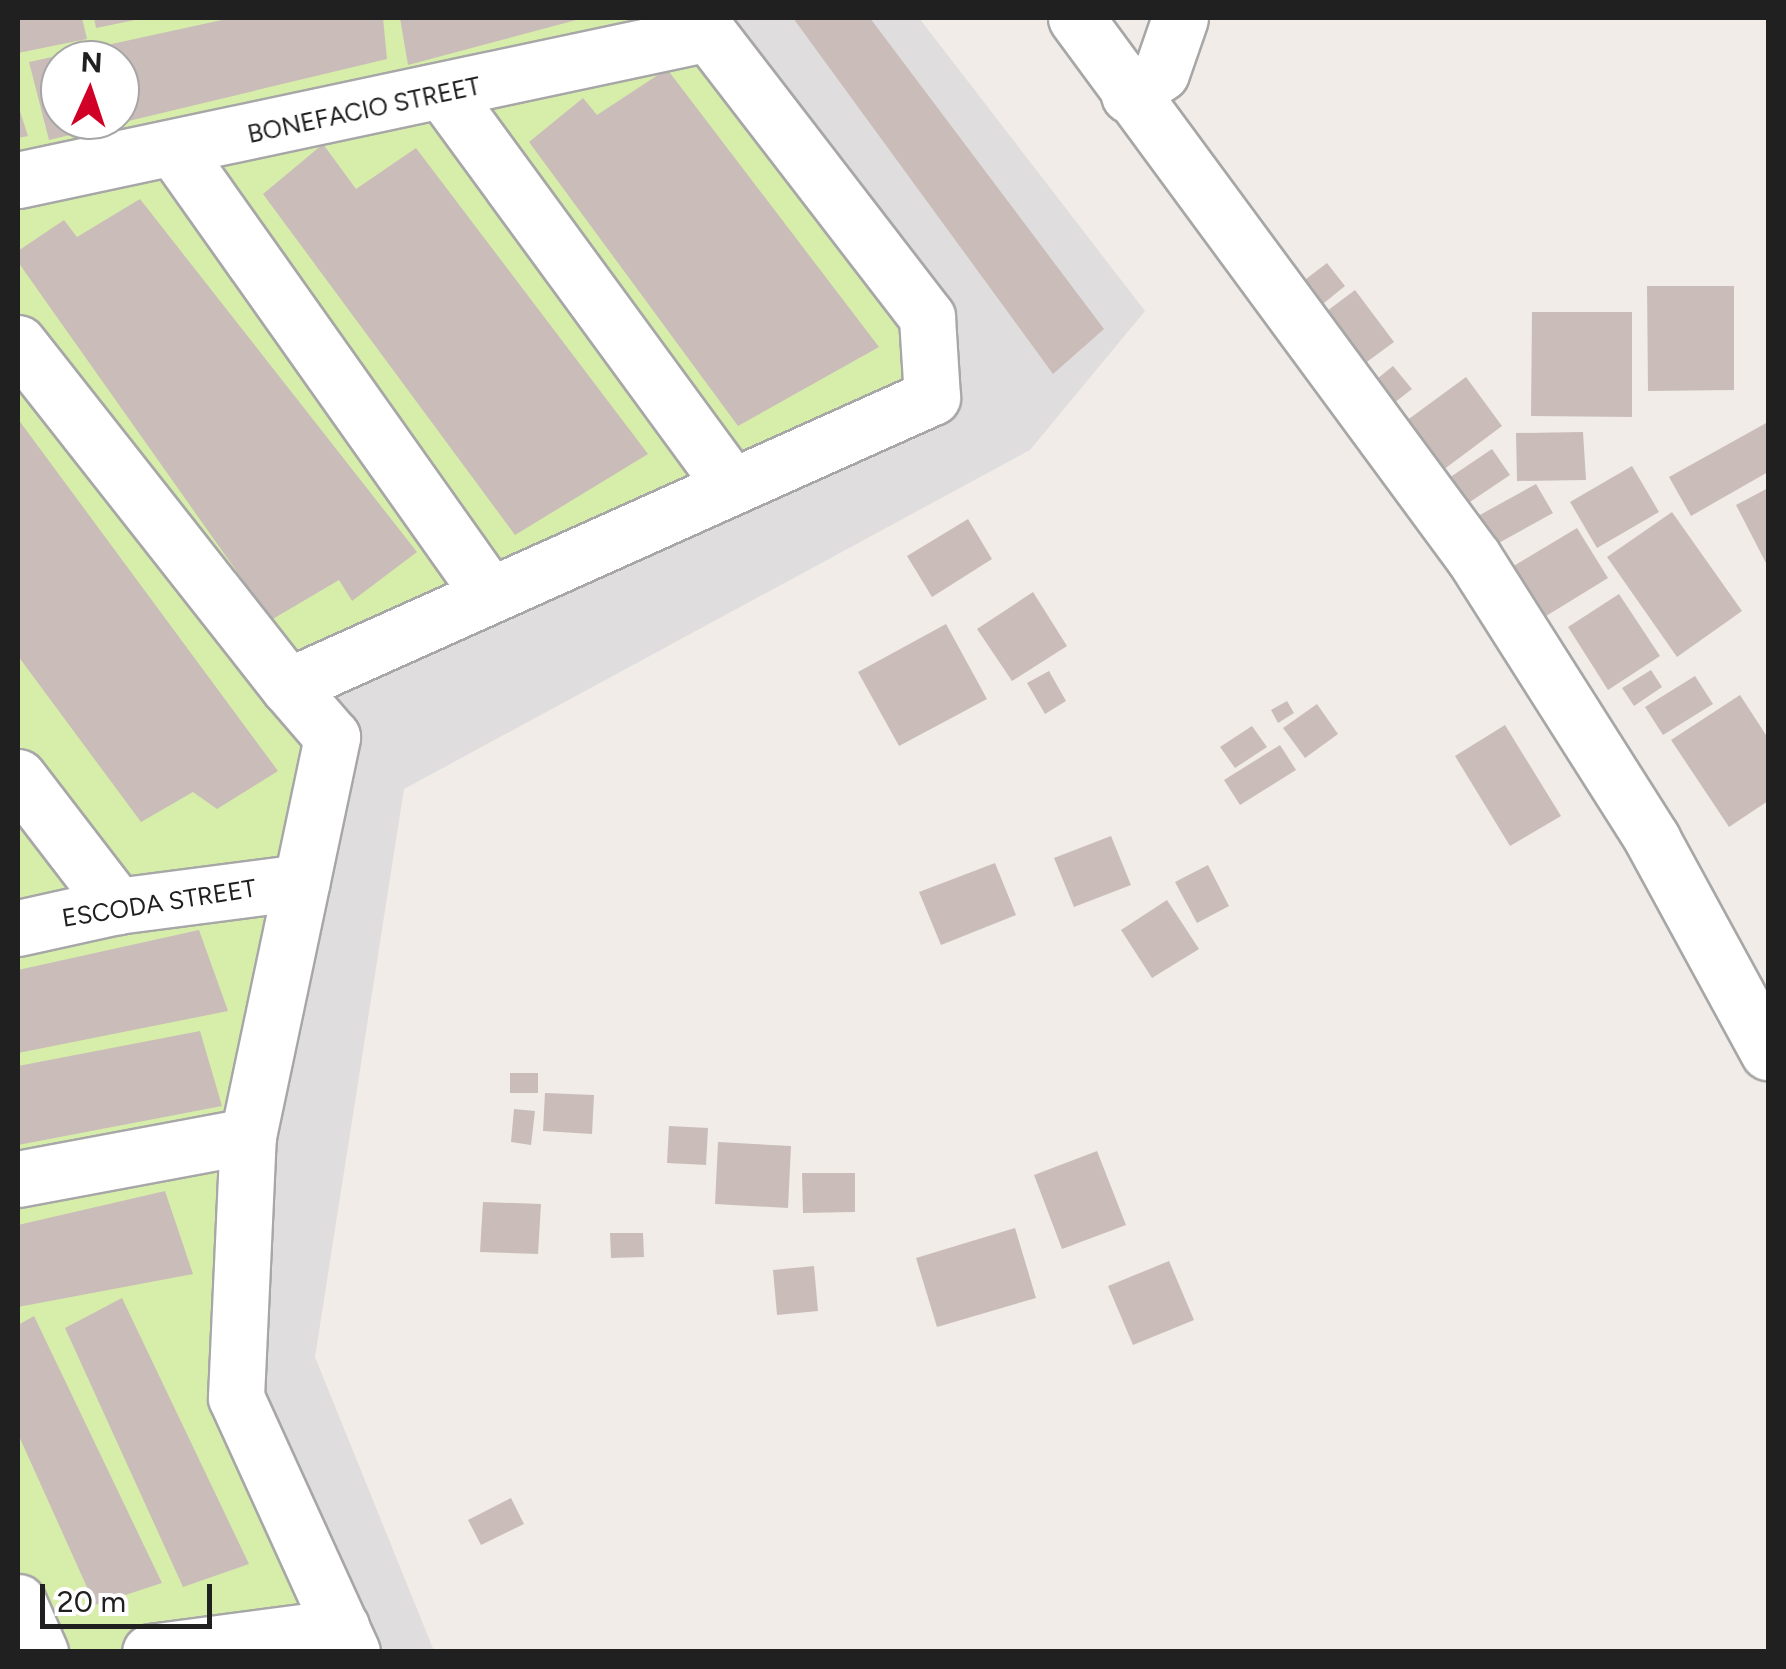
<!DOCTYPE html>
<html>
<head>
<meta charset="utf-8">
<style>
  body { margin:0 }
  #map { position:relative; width:1786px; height:1669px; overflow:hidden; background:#f1ece7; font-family:Figtree,sans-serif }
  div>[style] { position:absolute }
  .residential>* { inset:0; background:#dfddde }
  .grass>* { inset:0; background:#d7edaa }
  .building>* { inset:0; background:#cabdb9 }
  .roads { filter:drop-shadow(2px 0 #a7a7a7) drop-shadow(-2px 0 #a7a7a7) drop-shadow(0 2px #a7a7a7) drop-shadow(0 -2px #a7a7a7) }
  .minor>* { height:55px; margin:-27.5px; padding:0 27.5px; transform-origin:27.5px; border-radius:27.5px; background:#fff }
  span { translate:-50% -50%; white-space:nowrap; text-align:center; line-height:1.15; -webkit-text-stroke:9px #fff; paint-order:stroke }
  .street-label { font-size:25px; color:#202020 }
  .frame { position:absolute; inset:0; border:20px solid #202020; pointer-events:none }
  .north { position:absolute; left:40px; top:40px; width:100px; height:100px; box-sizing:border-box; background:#fff; border:2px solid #a6a6a6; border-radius:50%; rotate:3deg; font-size:28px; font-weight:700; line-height:40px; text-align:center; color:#202020 }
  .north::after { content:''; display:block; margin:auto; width:35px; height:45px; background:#d10026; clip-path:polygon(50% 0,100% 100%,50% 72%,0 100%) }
  .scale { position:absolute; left:40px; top:1584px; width:172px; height:45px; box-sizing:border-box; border:5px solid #202020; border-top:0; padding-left:12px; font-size:30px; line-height:35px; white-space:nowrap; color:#202020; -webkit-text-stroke:8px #fff; paint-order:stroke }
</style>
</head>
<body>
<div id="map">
  <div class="residential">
    <div style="clip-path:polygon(evenodd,18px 18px,919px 18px,1145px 311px,1030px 450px,404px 789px,315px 1357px,434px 1651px,18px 1651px,18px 18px,60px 60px,120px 60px,120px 120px,60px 120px,60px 60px)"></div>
  </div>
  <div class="grass">
    <div style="clip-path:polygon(evenodd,18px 18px,697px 18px,927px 317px,932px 397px,288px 686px,332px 737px,236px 1397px,341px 1627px,150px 1651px,18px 1651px,18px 18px,60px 60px,120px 60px,120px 120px,60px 120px,60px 60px)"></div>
  </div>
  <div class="building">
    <div style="clip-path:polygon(18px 18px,82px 18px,87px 39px,18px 53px)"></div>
    <div style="clip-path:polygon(94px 18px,139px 18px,140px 19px,96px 28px)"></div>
    <div style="clip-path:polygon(evenodd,231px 18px,383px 18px,387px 59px,49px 140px,29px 62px,231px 18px,60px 60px,120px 60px,120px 120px,60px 120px,60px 60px)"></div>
    <div style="clip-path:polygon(400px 18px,579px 18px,580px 19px,408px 65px)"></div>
    <div style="clip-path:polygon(793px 18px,870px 18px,1104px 329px,1053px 374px)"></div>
    <div style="clip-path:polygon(667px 69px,879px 347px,738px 426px,529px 142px,583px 98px,597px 115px)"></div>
    <div style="clip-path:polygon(18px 105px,28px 136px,18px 138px)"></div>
    <div style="clip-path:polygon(323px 144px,356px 189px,416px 148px,648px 454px,515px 535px,263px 194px)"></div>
    <div style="clip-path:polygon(140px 199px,417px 552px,352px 601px,339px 580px,271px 620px,18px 262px,18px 251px,64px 220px,77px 237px)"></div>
    <div style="clip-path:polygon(1327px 263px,1345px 286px,1308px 316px,1289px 292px)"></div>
    <div style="clip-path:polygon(1647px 286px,1734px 286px,1734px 390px,1648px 391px)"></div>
    <div style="clip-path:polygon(1355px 290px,1394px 342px,1349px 375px,1311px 323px)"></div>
    <div style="clip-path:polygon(1532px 312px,1632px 312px,1632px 417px,1531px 416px)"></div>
    <div style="clip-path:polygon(1393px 366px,1412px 389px,1385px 410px,1367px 387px)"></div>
    <div style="clip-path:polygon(1466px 377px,1502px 426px,1427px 482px,1391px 432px)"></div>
    <div style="clip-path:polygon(18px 419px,278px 771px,217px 809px,193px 792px,141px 822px,18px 656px)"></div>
    <div style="clip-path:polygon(1768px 422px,1768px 472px,1691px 516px,1669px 477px)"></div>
    <div style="clip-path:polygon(1583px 432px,1586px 480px,1517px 481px,1516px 433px)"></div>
    <div style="clip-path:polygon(1492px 449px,1510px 475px,1461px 508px,1443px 482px)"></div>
    <div style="clip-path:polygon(1632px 466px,1659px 512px,1597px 548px,1570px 502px)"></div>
    <div style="clip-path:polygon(1536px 484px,1553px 513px,1495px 545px,1478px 516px)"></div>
    <div style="clip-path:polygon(1768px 488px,1768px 567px,1736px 505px)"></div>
    <div style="clip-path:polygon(1672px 512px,1742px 611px,1677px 657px,1607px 557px)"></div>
    <div style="clip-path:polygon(968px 519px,992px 559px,932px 597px,907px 556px)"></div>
    <div style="clip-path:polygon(1577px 528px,1608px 578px,1538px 621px,1507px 570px)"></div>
    <div style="clip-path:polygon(1033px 592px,1067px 646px,1012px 681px,977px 629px)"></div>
    <div style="clip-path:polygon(1619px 594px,1660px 656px,1608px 690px,1568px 627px)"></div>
    <div style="clip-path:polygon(946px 624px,987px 699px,899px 746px,858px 672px)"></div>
    <div style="clip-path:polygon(1651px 670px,1662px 687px,1634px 706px,1622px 688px)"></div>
    <div style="clip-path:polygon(1049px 671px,1066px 701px,1045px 714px,1027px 683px)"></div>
    <div style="clip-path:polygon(1695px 676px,1713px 704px,1663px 735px,1645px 707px)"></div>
    <div style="clip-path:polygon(1740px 695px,1768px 738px,1768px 801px,1729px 827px,1671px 740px)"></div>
    <div style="clip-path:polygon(1287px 701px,1294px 713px,1278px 723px,1271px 710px)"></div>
    <div style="clip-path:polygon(1317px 704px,1338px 734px,1305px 758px,1283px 728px)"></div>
    <div style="clip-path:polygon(1505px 725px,1561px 816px,1510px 846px,1455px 756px)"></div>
    <div style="clip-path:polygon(1252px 726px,1267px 747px,1235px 768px,1220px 747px)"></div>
    <div style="clip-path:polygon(1280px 745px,1296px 770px,1240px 805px,1224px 780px)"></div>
    <div style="clip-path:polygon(1111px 836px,1131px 885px,1074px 907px,1054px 858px)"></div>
    <div style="clip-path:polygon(995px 863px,1016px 915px,941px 945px,919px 892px)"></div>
    <div style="clip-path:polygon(1208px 865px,1229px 906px,1197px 923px,1175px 882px)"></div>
    <div style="clip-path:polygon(1167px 900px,1199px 949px,1152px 978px,1121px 930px)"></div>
    <div style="clip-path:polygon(199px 930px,228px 1011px,18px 1053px,18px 970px)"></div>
    <div style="clip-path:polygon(200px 1031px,222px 1106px,18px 1145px,18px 1066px)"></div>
    <div style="clip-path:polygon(510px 1073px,538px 1073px,538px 1093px,510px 1093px)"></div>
    <div style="clip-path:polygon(545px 1093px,594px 1095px,592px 1134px,543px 1131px)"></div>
    <div style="clip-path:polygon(514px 1109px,535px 1111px,531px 1145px,511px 1142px)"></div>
    <div style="clip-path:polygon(669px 1126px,708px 1128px,706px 1165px,667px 1163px)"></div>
    <div style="clip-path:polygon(718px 1142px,791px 1146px,788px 1208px,715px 1204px)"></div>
    <div style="clip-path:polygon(1097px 1151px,1126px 1225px,1062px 1249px,1034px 1175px)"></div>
    <div style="clip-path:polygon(802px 1173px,855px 1173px,855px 1212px,803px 1213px)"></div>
    <div style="clip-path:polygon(165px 1191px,193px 1274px,18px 1307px,18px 1225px)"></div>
    <div style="clip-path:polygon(483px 1202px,541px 1204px,538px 1254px,480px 1252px)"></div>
    <div style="clip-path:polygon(1015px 1228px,1036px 1298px,937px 1327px,916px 1258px)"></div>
    <div style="clip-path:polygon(610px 1233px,643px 1233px,644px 1257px,611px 1258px)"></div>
    <div style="clip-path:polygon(1169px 1261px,1194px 1320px,1133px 1345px,1108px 1286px)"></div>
    <div style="clip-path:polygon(814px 1266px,818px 1311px,777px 1315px,773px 1270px)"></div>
    <div style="clip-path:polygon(122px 1298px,249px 1564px,183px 1587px,65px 1328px)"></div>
    <div style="clip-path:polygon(34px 1316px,162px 1583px,95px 1605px,18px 1434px,18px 1325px)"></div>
    <div style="clip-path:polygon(511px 1498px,524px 1524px,481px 1545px,468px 1520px)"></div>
  </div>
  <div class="roads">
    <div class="minor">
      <div style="left:1076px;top:18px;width:671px;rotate:53.61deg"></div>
      <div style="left:1474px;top:558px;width:333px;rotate:57.6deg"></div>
      <div style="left:1652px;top:839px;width:243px;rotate:61.4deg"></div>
      <div style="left:444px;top:93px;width:484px;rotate:53.8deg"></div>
      <div style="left:1129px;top:95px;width:39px;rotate:-35deg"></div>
      <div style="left:1161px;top:73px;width:58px;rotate:-70.9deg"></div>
      <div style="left:175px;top:150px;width:545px;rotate:54.71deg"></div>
      <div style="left:18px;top:180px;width:706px;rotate:-12.01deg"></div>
      <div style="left:18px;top:343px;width:437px;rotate:51.8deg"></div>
      <div style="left:18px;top:777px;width:163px;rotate:52.5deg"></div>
      <div style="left:18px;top:928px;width:101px;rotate:-12.5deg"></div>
      <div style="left:117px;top:906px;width:186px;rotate:-7.4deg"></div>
      <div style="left:18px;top:1179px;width:234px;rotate:-10.6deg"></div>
      <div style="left:18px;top:1602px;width:55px;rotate:66.3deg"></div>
      <div style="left:150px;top:1652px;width:193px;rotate:-7.5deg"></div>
      <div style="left:352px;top:1652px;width:280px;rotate:-114.5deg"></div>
      <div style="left:236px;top:1397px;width:261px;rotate:-87.4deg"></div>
      <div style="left:248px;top:1136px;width:408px;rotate:-78.1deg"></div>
      <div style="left:332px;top:737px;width:67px;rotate:-130.8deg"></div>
      <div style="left:288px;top:686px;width:706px;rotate:-24.17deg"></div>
      <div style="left:932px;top:397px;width:80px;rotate:-93.6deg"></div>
      <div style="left:927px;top:317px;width:377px;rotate:-127.6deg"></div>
    </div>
  </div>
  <div class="street-label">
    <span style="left:364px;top:110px;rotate:-12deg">BONEFACIO STREET</span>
    <span style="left:159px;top:903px;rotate:-9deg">ESCODA STREET</span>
  </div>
  <div class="frame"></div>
  <div class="north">N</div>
  <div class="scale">20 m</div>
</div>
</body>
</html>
